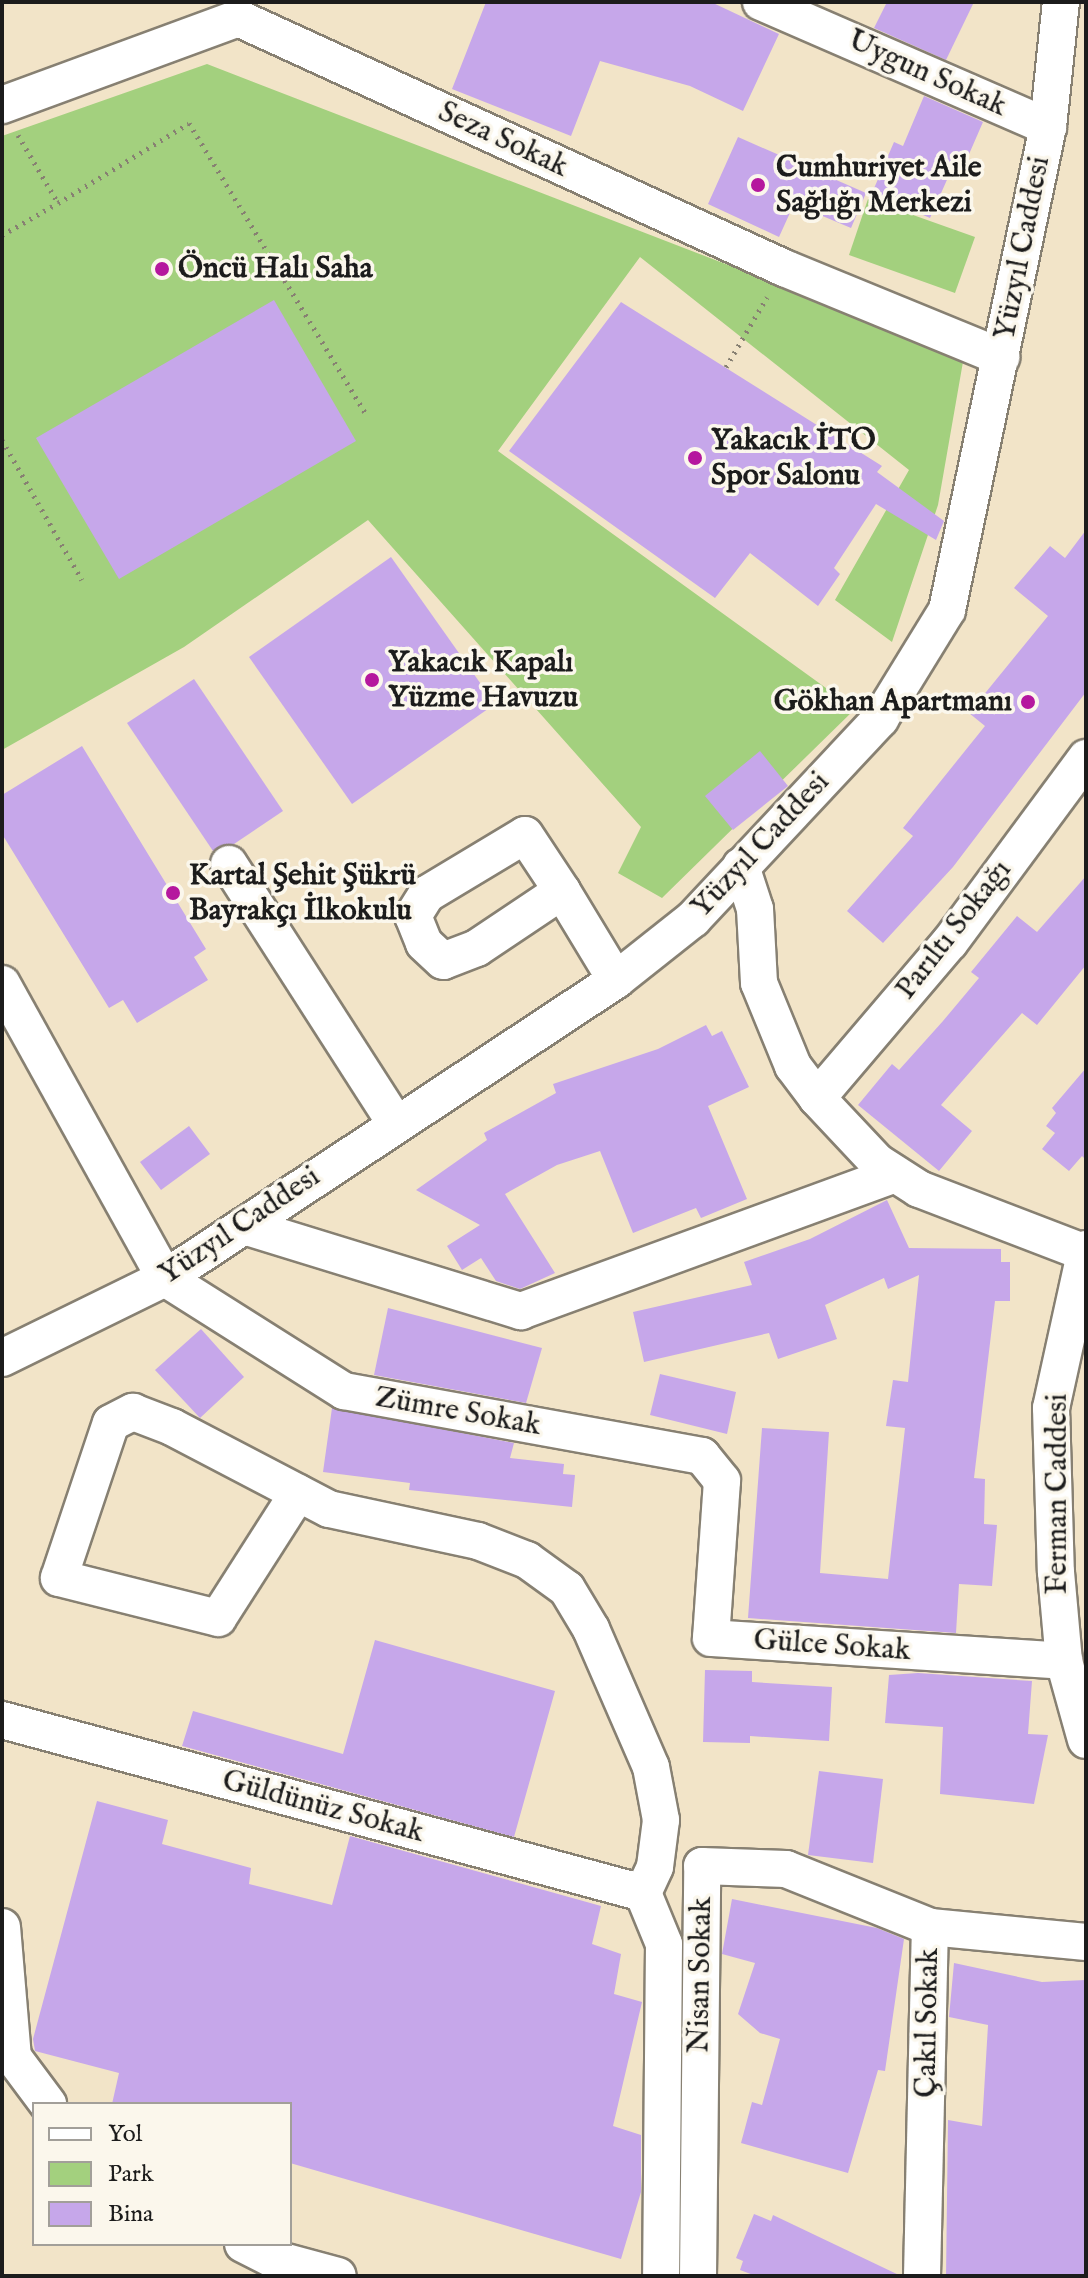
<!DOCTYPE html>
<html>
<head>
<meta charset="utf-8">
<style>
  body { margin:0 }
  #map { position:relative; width:1088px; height:2278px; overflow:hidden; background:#f2e4c8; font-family:"IM FELL English",serif }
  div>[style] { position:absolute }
  .green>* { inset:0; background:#a3d07e }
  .building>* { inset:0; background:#c6a7ea }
  .path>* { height:5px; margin-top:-2.5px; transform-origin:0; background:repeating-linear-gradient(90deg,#878072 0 2px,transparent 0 8px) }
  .roads { filter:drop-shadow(2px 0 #878072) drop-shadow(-2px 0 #878072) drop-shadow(0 2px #878072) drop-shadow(0 -2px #878072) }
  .minor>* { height:36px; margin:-18px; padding:0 18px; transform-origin:18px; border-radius:18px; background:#fff }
  .dots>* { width:22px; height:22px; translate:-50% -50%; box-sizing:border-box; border:4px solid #fbf7ec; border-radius:50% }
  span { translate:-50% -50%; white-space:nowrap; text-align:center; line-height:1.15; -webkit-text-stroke:7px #fbf7ec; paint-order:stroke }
  .street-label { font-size:30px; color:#1c1c1c }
  .poi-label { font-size:30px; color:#1c1c1c; font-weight:700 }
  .left { translate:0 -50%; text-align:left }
  .right { translate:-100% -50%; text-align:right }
  .frame { position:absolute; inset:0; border:4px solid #1c1c1c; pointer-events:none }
  .legend { position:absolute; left:32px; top:2102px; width:260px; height:144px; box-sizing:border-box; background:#fbf7ec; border:2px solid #a29f99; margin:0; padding:10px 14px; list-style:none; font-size:24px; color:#1c1c1c }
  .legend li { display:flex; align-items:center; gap:16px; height:40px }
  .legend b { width:40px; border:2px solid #a29f99 }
</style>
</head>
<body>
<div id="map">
  <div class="green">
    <div style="clip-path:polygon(207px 64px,964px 356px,938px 505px,892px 642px,835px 600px,909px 470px,640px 257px,498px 451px,855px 709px,662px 898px,618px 873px,641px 827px,368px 520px,184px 647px,2px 750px,2px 136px)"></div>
    <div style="clip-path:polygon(868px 199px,975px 237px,955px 293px,849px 255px)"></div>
  </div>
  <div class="building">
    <div style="clip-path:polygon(486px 2px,711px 2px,779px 34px,743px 111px,690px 86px,600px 61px,571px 136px,452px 89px)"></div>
    <div style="clip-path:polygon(887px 2px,974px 2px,946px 60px,874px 28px)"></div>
    <div style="clip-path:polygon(924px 96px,983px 122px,963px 168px,954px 164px,930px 218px,872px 193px,894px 142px,903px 146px)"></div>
    <div style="clip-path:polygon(738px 137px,866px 193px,851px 228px,794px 204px,779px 237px,708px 204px)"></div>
    <div style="clip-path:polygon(274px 300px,356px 441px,119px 579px,36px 438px)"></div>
    <div style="clip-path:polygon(621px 302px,882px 466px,877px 472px,944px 521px,936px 540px,876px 504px,834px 568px,840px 574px,818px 606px,750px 553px,715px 598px,509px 451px)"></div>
    <div style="clip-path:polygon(1086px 530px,1086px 692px,953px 867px,883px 943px,847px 911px,913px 836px,903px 828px,985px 726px,969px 713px,1048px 616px,1014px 588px,1050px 546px,1065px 558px)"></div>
    <div style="clip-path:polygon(391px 557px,495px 704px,352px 804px,249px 657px)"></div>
    <div style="clip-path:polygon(194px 679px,283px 811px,234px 844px,213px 851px,127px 723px)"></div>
    <div style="clip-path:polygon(82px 746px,206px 949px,194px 957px,208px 980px,137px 1023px,123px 1000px,109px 1008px,2px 834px,2px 795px)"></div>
    <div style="clip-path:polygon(760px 751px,788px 786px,733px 830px,705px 796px)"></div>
    <div style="clip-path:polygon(1086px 876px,1086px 965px,1037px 1025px,1022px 1013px,941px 1105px,972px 1131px,939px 1171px,858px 1105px,892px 1064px,899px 1070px,943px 1021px,979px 978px,971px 972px,1017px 916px,1037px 932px)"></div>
    <div style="clip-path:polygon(706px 1025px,712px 1036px,722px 1031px,749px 1087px,708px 1106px,747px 1199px,701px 1218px,696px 1208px,633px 1233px,600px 1151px,557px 1165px,505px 1194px,555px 1273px,520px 1289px,496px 1281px,481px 1258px,462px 1270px,447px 1246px,480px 1225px,416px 1190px,487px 1140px,484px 1133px,556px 1093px,553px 1084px,658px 1049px)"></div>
    <div style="clip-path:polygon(1086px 1068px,1086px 1160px,1082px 1156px,1069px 1171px,1042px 1149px,1055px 1133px,1046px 1126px,1056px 1113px,1052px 1108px)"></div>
    <div style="clip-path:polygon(189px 1126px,210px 1154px,161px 1190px,140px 1162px)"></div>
    <div style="clip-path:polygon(887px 1200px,909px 1248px,1001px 1249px,1001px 1262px,1010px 1262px,1010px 1301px,995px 1301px,974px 1478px,985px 1479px,984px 1524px,997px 1525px,992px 1586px,959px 1584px,956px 1633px,748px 1618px,762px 1428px,829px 1432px,820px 1573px,888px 1579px,905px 1428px,886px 1426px,893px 1380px,908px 1382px,919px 1275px,888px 1289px,884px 1278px,825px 1305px,837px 1339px,778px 1359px,769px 1333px,644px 1362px,633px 1312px,752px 1285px,744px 1262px,810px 1239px)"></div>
    <div style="clip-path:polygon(388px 1308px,542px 1348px,526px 1403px,374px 1375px)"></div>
    <div style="clip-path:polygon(201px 1329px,244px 1377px,200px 1418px,155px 1370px)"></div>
    <div style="clip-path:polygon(660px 1374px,736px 1392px,727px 1434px,650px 1415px)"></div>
    <div style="clip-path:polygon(332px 1408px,514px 1443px,510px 1458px,564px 1464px,563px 1474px,575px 1475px,572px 1507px,409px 1490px,410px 1483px,323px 1472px)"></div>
    <div style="clip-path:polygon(375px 1640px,555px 1691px,514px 1837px,182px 1746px,193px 1711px,343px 1754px)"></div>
    <div style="clip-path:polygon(705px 1670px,752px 1671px,752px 1682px,832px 1687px,829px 1741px,750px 1736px,750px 1743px,703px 1742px)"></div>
    <div style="clip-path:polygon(918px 1673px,1032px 1681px,1028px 1734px,1048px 1735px,1034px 1804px,940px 1794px,943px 1727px,885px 1723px,889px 1675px)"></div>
    <div style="clip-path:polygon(819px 1771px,883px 1779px,873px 1863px,808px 1855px)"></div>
    <div style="clip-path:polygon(97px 1801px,168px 1820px,162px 1844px,251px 1868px,249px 1884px,332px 1905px,350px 1836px,601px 1906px,592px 1944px,621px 1954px,614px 1994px,642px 2002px,613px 2126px,641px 2135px,641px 2192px,621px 2259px,290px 2163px,290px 2104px,112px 2104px,119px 2073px,35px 2051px,33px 2039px)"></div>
    <div style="clip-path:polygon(732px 1899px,877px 1928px,904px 1939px,885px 2071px,878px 2070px,848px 2173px,741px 2143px,752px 2102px,762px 2105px,780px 2039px,760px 2033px,738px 2014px,755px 1963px,722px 1954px)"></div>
    <div style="clip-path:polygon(954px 1963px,1042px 1982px,1086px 1980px,1086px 2276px,946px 2276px,948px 2120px,982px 2126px,988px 2025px,949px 2017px)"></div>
    <div style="clip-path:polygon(754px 2214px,771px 2221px,773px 2215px,901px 2276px,756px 2276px,740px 2270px,743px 2261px,736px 2258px)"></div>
  </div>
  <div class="path">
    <div style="left:18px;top:135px;width:79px;rotate:59.5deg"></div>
    <div style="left:58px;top:203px;width:153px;rotate:-31.4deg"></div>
    <div style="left:189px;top:123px;width:339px;rotate:58.7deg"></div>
    <div style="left:2px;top:235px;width:64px;rotate:-29.7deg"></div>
    <div style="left:726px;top:367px;width:81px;rotate:-59.6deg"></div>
    <div style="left:2px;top:440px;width:161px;rotate:60.3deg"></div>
  </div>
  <div class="roads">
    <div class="minor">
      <div style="left:761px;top:2px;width:313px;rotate:23.5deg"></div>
      <div style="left:2px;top:105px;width:252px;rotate:-20.2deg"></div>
      <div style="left:238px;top:18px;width:601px;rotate:24.6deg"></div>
      <div style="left:784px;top:268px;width:235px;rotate:22.3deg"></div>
      <div style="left:229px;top:864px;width:308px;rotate:57.3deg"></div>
      <div style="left:741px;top:866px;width:45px;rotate:72deg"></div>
      <div style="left:755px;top:909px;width:74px;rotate:86.9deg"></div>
      <div style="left:759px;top:983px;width:90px;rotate:67.7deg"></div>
      <div style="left:793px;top:1066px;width:40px;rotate:53deg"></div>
      <div style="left:817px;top:1098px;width:88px;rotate:46.8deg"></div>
      <div style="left:877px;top:1162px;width:50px;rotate:32.7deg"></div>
      <div style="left:919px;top:1189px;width:176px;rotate:21deg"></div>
      <div style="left:562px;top:891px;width:102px;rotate:146.2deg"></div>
      <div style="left:477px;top:948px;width:36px;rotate:159deg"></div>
      <div style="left:443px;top:961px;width:26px;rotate:-137deg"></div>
      <div style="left:424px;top:943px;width:29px;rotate:-112deg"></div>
      <div style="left:413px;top:916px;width:26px;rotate:-58deg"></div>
      <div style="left:427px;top:894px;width:114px;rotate:-31deg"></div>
      <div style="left:525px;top:835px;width:67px;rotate:56.5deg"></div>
      <div style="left:562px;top:891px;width:104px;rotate:58.8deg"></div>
      <div style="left:2px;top:984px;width:336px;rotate:61deg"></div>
      <div style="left:165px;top:1278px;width:212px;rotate:32.3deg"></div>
      <div style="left:344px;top:1391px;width:364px;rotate:10.3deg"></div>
      <div style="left:702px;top:1456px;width:32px;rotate:51deg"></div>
      <div style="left:722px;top:1481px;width:157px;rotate:94deg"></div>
      <div style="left:711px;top:1638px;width:354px;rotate:3.7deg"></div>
      <div style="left:817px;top:1098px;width:205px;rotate:-49.6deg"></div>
      <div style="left:950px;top:942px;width:229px;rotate:-53.5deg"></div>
      <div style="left:244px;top:1226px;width:290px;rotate:17.1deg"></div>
      <div style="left:521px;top:1311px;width:398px;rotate:-20.1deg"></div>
      <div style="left:1086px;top:1249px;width:163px;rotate:102.4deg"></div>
      <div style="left:1051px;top:1408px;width:164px;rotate:88.3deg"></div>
      <div style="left:1056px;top:1572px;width:89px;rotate:84.9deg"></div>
      <div style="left:1064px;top:1661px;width:82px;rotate:74.4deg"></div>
      <div style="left:2px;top:1358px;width:182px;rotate:-26.1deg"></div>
      <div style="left:165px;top:1278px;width:541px;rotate:-33.45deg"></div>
      <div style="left:616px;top:980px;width:98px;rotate:-38.4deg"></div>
      <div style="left:693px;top:919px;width:274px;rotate:-46.9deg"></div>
      <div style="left:880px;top:719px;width:128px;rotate:-58.4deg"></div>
      <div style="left:947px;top:610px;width:493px;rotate:-78.2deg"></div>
      <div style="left:1048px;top:127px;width:126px;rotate:-84.1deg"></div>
      <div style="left:298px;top:1493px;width:148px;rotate:122.6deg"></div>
      <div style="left:218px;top:1618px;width:164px;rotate:-165.9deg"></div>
      <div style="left:59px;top:1578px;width:163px;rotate:-71.5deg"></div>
      <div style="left:111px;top:1423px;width:25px;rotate:-27deg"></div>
      <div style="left:133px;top:1412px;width:42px;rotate:21deg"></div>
      <div style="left:172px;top:1427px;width:177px;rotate:27.6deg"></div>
      <div style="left:329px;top:1509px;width:152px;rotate:12.1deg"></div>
      <div style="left:478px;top:1541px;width:53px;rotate:21.2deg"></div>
      <div style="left:527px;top:1560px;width:49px;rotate:35.9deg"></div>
      <div style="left:567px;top:1589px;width:47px;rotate:59deg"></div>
      <div style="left:591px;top:1629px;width:150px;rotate:66.5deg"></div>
      <div style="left:651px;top:1767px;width:54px;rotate:79.3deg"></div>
      <div style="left:661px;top:1820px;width:47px;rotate:97.3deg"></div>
      <div style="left:655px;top:1867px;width:29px;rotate:115deg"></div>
      <div style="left:643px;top:1893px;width:55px;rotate:67.6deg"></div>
      <div style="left:664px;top:1944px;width:332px;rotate:90.5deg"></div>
      <div style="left:2px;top:1720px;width:664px;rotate:15.1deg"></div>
      <div style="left:2px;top:1927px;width:130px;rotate:85.2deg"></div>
      <div style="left:13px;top:2057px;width:59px;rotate:53.3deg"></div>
      <div style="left:243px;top:2244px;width:31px;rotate:27deg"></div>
      <div style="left:271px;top:2258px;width:69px;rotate:15deg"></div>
      <div style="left:698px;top:2276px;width:410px;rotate:-89.4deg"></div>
      <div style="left:702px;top:1866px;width:84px;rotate:2deg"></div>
      <div style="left:786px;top:1869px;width:155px;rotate:21.9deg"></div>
      <div style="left:922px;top:2276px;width:349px;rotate:-88.7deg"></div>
      <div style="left:930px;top:1927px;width:157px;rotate:5.5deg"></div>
    </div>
  </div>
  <div class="dots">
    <div style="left:758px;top:185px;background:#b5179e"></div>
    <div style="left:162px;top:269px;background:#b5179e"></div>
    <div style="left:695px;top:458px;background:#b5179e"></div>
    <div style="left:372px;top:680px;background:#b5179e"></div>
    <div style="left:1028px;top:702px;background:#b5179e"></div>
    <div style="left:173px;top:893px;background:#b5179e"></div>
  </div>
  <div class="street-label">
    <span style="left:927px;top:74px;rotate:24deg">Uygun Sokak</span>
    <span style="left:503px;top:140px;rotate:25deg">Seza Sokak</span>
    <span style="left:1023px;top:248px;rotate:-79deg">Yüzyıl Caddesi</span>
    <span style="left:761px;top:845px;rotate:-47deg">Yüzyıl Caddesi</span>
    <span style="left:954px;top:930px;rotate:-52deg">Parıltı Sokağı</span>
    <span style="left:240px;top:1226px;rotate:-34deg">Yüzyıl Caddesi</span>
    <span style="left:458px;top:1412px;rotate:10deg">Zümre Sokak</span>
    <span style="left:1058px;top:1494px;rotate:-90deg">Ferman Caddesi</span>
    <span style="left:832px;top:1646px;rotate:4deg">Gülce Sokak</span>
    <span style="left:323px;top:1807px;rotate:15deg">Güldünüz Sokak</span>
    <span style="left:701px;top:1975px;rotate:-89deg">Nisan Sokak</span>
    <span style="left:928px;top:2023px;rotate:-89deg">Çakıl Sokak</span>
  </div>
  <div class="poi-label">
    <span class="left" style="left:776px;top:185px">Cumhuriyet Aile<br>Sağlığı Merkezi</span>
    <span class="left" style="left:178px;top:269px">Öncü Halı Saha</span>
    <span class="left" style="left:711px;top:458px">Yakacık İTO<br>Spor Salonu</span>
    <span class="left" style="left:388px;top:680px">Yakacık Kapalı<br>Yüzme Havuzu</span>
    <span class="right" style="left:1012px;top:702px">Gökhan Apartmanı</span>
    <span class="left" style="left:189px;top:893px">Kartal Şehit Şükrü<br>Bayrakçı İlkokulu</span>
  </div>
  <div class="frame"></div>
  <ul class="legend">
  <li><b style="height:10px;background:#fff"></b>Yol</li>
  <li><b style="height:22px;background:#a3d07e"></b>Park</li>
  <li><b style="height:22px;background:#c6a7ea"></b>Bina</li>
  </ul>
</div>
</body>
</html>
